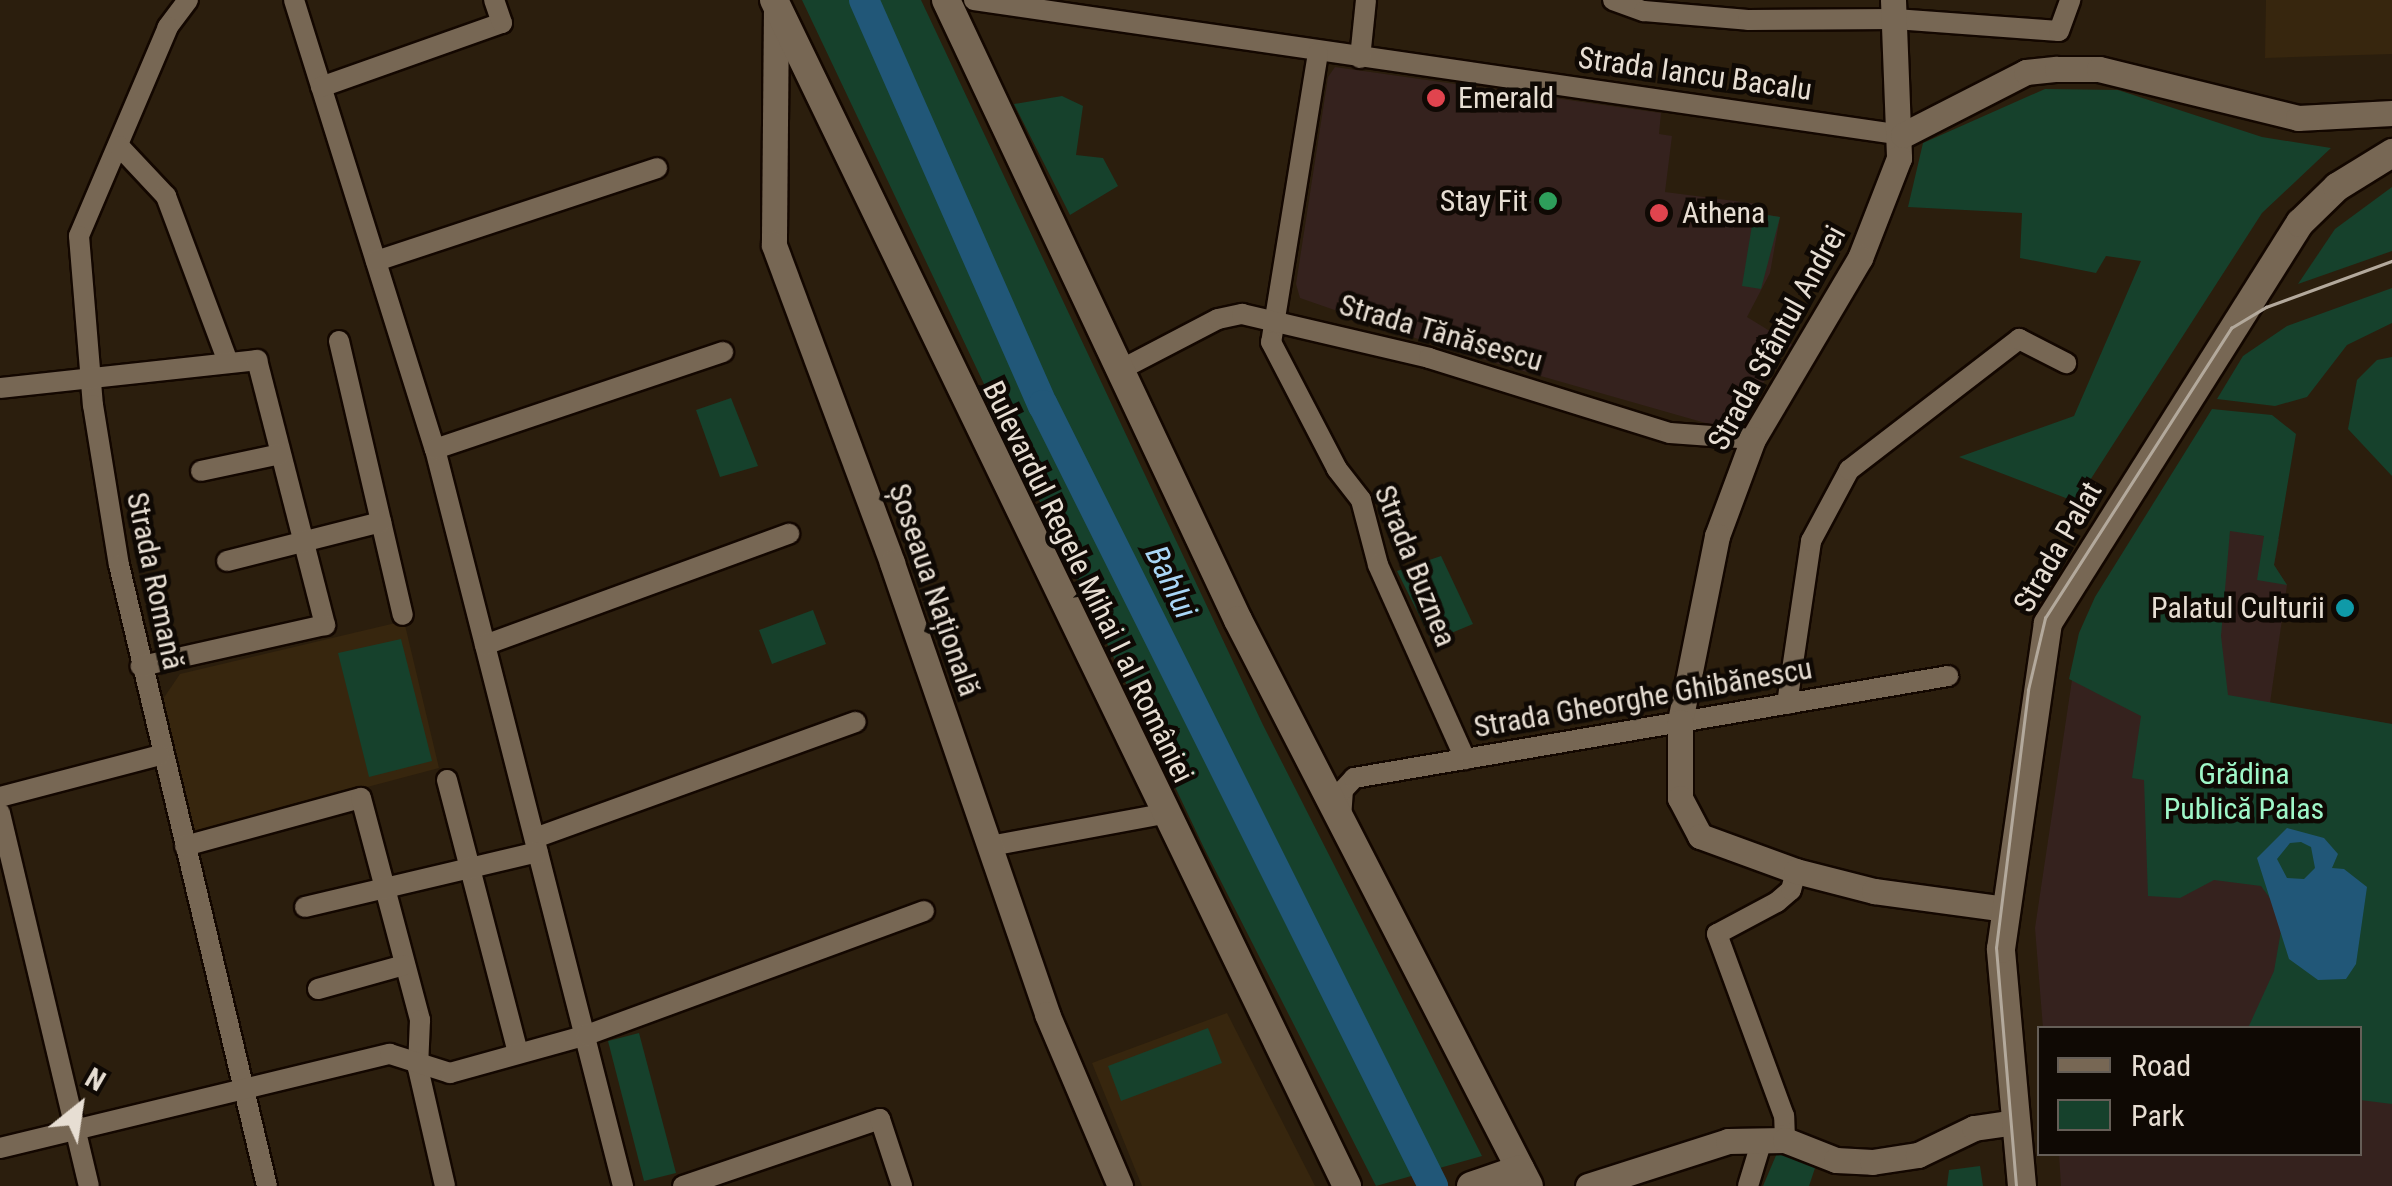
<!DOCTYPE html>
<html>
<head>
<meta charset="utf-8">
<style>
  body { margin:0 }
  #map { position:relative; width:2392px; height:1186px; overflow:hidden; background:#2b1e0d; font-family:"Roboto Condensed",sans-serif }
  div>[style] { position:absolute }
  .commercial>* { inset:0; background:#35221e }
  .built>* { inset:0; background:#37260e }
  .green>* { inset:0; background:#16412c }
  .water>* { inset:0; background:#215778 }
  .river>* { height:30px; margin:-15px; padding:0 15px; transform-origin:15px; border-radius:15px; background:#215778 }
  .roads { filter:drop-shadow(2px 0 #130700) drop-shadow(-2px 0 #130700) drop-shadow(0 2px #130700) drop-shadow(0 -2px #130700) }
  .minor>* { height:20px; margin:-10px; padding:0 10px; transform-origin:10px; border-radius:10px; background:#776754 }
  .tertiary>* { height:25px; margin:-12.5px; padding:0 12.5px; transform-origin:12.5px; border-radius:12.5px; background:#776754 }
  .secondary>* { height:28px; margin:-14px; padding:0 14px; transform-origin:14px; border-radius:14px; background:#776754 }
  .tram>* { height:2.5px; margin:-1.25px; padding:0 1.25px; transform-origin:1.25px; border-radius:1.25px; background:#b3a99c }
  .dots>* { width:28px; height:28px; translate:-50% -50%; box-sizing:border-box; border:5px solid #0f0904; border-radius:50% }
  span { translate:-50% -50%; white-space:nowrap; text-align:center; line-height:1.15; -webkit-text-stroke:9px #0f0904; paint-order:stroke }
  .street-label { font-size:30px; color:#e7ded3 }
  .poi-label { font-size:30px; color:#e7ded3 }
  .left { translate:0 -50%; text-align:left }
  .right { translate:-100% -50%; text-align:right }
  .park-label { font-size:30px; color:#9ff7c8 }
  .water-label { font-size:32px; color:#a9d6f6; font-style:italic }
  .legend { position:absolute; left:2037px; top:1026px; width:325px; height:130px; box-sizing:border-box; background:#0f0904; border:2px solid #655e57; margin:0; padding:12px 18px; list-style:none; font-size:30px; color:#e7ded3 }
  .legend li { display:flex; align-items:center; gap:20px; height:50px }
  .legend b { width:50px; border:2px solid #655e57 }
  .north { position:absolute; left:30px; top:1056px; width:100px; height:100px; -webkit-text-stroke:8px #0f0904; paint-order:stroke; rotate:30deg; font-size:28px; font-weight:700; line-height:40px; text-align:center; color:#e7ded3 }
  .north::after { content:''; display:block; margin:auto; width:35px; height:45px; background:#e7ded3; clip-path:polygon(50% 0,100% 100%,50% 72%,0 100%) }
</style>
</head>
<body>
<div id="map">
  <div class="commercial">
    <div style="clip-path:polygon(1335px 67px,1661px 113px,1659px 134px,1672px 136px,1665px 192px,1758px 204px,1757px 213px,1780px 217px,1770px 273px,1747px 317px,1794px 346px,1785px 349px,1736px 426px,1716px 426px,1450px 350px,1300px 298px,1296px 284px,1328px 77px)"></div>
    <div style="clip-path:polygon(2230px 530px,2279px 539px,2274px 565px,2287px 585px,2270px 703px,2392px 724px,2392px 1186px,2061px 1186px,2059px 1154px,2360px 1154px,2360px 1028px,2043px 1028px,2035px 928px,2079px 633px,2178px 649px,2222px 588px)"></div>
  </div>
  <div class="built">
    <div style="clip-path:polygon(2266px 0,2392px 0,2392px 54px,2265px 58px)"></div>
    <div style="clip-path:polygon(404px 621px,439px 768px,193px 833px,161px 702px,180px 674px)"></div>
    <div style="clip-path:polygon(1227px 1013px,1315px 1186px,1142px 1186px,1092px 1063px)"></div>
  </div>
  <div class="green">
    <div style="clip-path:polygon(802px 0,921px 0,1263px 725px,1482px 1156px,1376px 1186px,1204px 848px)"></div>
    <div style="clip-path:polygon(2045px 89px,2118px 90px,2262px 137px,2331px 148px,2262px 213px,2076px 502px,1959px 457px,2074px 416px,2141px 261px,2106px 256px,2096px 273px,2020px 258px,2022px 213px,1908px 207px,1923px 143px)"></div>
    <div style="clip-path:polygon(1062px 96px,1083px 106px,1076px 155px,1103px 158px,1118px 186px,1070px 215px,1014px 104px)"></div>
    <div style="clip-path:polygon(2392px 187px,2392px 251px,2298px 284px,2335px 229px)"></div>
    <div style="clip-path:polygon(1754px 213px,1780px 217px,1761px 289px,1742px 286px)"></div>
    <div style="clip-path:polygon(2392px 288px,2392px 323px,2347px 345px,2307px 397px,2275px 406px,2217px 399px,2243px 356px,2287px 326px)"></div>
    <div style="clip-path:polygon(2392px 357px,2392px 476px,2348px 429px,2357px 380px,2377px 360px)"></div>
    <div style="clip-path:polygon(731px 398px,758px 466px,720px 477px,696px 410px)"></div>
    <div style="clip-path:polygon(2212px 409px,2272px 415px,2296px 434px,2274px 565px,2287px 585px,2257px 580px,2264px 536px,2230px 531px,2221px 636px,2228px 695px,2392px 724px,2392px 1104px,2360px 1100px,2360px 1028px,2248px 1028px,2274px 971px,2282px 925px,2275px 905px,2261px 886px,2214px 880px,2180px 898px,2148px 896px,2144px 780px,2132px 778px,2141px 716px,2069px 679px,2079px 633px,2095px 597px)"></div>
    <div style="clip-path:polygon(1441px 556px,1473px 624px,1432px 641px,1397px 571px)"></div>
    <div style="clip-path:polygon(813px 610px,826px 644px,772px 664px,759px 630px)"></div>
    <div style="clip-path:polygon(401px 639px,432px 761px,369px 777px,338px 653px)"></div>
    <div style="clip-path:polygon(1208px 1028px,1222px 1063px,1121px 1101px,1108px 1066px)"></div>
    <div style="clip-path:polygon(639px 1033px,676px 1173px,644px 1181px,608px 1041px)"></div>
    <div style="clip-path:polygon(1780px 1146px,1817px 1162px,1809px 1186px,1763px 1186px)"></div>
    <div style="clip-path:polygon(1980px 1166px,1983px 1186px,1947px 1186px,1949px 1170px)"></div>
  </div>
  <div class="water">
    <div style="clip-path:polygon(evenodd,2287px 828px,2324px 838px,2338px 854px,2332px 868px,2344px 869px,2367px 887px,2356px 964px,2346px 979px,2318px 980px,2289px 959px,2257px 858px,2287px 828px,2301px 842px,2311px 847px,2315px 868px,2304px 879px,2287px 878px,2277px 859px,2290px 843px,2301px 842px)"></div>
  </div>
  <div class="river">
    <div style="left:864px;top:0;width:443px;rotate:66.2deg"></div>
    <div style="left:1043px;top:405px;width:873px;rotate:63.46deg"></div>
  </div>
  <div class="roads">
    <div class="minor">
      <div style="left:188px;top:0;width:34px;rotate:127deg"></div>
      <div style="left:168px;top:27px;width:227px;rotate:113.1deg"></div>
      <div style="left:79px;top:236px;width:170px;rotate:85.3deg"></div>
      <div style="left:93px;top:405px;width:162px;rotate:80.8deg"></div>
      <div style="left:119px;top:565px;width:638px;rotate:76.6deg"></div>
      <div style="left:294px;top:0;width:471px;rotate:72.6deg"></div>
      <div style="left:435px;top:449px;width:761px;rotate:75.69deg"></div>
      <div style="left:974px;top:0;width:939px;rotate:8.27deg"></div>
      <div style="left:1613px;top:0;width:33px;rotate:20deg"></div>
      <div style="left:1644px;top:11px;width:104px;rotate:4.9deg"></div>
      <div style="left:1748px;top:20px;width:147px;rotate:-0.4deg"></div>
      <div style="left:1895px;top:19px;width:164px;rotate:4.2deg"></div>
      <div style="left:2059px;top:31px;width:33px;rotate:-70deg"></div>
      <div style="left:1318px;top:53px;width:293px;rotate:99.2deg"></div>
      <div style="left:1271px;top:342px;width:143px;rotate:62.5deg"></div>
      <div style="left:1337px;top:469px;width:39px;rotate:52deg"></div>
      <div style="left:1361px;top:500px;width:67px;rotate:75.3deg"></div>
      <div style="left:1378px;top:565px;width:213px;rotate:65.8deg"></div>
      <div style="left:1360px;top:58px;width:58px;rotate:-84.1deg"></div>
      <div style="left:321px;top:87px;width:192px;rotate:-19.5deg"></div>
      <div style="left:502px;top:23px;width:24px;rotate:-109deg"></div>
      <div style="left:119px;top:146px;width:69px;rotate:46.8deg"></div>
      <div style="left:166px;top:196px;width:177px;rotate:69.5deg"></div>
      <div style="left:376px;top:261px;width:296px;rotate:-18.3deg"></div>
      <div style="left:339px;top:341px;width:281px;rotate:76.9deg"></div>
      <div style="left:1120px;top:370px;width:110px;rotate:-27.5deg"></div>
      <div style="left:1218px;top:319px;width:25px;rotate:-12deg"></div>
      <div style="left:1242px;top:314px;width:192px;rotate:13.2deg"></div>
      <div style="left:1429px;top:358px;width:252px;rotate:17.3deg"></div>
      <div style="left:1670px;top:433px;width:83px;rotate:4.1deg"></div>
      <div style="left:0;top:388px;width:259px;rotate:-6.2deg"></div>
      <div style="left:257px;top:360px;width:274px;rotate:75.6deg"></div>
      <div style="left:325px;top:625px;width:189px;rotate:167.4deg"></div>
      <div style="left:435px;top:449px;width:304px;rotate:-18.6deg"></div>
      <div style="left:201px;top:471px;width:81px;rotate:-12.1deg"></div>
      <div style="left:227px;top:561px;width:159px;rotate:-14.2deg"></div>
      <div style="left:485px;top:645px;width:324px;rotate:-20.1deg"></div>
      <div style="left:1787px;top:704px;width:165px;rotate:-81.6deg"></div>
      <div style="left:1811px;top:541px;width:81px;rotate:-61.8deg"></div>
      <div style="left:1849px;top:470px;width:215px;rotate:-37.6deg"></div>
      <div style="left:2019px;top:339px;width:53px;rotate:27.1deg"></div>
      <div style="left:447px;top:780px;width:281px;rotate:75.4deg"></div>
      <div style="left:0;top:797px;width:165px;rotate:-14.7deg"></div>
      <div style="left:0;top:813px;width:383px;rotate:76.6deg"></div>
      <div style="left:1341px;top:818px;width:28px;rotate:-86deg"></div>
      <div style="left:1343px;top:790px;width:16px;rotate:-47deg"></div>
      <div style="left:1354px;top:778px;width:603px;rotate:-9.74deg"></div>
      <div style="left:535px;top:838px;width:341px;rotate:-19.9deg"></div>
      <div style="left:185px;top:846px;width:182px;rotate:-15.3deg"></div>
      <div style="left:361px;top:798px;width:230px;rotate:75.1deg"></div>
      <div style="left:420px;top:1020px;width:48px;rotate:92.4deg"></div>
      <div style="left:418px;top:1068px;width:121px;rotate:77.1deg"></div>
      <div style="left:990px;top:846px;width:176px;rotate:-10.5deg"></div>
      <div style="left:305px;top:907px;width:239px;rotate:-13.3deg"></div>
      <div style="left:318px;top:989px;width:89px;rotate:-15.6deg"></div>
      <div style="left:1785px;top:1140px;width:24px;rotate:-92deg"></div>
      <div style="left:1784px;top:1116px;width:194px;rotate:-110.2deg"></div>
      <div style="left:1717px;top:934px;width:68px;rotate:-28.1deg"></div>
      <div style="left:1777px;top:902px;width:18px;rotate:-41deg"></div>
      <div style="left:1791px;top:890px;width:20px;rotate:-75deg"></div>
      <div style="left:0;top:1148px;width:401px;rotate:-13.6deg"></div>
      <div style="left:390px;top:1054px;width:63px;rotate:17.6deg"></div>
      <div style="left:450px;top:1073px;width:142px;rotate:-15.5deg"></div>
      <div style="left:587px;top:1035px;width:359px;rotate:-20.2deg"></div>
      <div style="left:683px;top:1186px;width:208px;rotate:-18.8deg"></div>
      <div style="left:880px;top:1119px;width:71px;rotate:71.8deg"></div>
      <div style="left:1748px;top:1186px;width:48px;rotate:-73.1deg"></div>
    </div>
    <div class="tertiary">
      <div style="left:1893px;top:0;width:158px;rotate:87.8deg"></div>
      <div style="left:1899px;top:158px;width:107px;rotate:111.3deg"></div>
      <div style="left:1860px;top:258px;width:210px;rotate:120.6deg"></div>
      <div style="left:1753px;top:439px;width:103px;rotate:110.4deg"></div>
      <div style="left:1717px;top:536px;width:190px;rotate:101.3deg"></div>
      <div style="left:1680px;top:722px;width:76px;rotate:90deg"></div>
      <div style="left:1680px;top:798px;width:43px;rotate:62.2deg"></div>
      <div style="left:1700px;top:836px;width:102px;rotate:20deg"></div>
      <div style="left:1796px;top:871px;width:81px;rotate:14.4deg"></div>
      <div style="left:1874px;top:891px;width:132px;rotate:7.8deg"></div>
      <div style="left:776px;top:9px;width:236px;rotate:90.5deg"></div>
      <div style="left:774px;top:245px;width:339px;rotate:69.6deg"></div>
      <div style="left:892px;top:563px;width:477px;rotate:71deg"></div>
      <div style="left:1047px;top:1014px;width:187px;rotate:67deg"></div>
      <div style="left:1903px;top:135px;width:138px;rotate:-27.1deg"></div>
      <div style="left:2026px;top:72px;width:31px;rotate:-6deg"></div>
      <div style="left:2057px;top:69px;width:42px"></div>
      <div style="left:2099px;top:69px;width:205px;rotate:13.8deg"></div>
      <div style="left:2298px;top:118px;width:94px;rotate:-3deg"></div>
      <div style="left:1588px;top:1186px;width:147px;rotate:-17.8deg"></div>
      <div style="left:1728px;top:1141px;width:57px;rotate:-1deg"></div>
      <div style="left:1785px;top:1140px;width:55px;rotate:21.4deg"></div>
      <div style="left:1836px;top:1160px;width:36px;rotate:3deg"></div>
      <div style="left:1872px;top:1162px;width:47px;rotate:-8.7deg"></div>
      <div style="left:1918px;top:1155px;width:62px;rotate:-25.7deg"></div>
      <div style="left:1974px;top:1128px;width:41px;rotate:-8.3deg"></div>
    </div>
    <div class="secondary">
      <div style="left:774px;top:0;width:1317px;rotate:64.21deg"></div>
      <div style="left:946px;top:0;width:685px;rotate:64.78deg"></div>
      <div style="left:1238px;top:620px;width:636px;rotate:62.79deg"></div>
      <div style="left:1471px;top:1186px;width:52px;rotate:-19.1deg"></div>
      <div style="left:2022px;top:1186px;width:238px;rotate:-95.1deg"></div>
      <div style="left:2001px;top:949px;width:329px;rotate:-81.8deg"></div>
      <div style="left:2048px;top:623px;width:473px;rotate:-57.8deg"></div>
      <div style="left:2300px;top:223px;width:52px;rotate:-44.2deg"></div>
      <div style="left:2337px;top:187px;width:65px;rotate:-31.7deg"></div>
    </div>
  </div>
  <div class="tram">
    <div style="left:2016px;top:1186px;width:239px;rotate:-94.8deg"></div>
    <div style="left:1996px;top:948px;width:260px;rotate:-82.9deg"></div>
    <div style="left:2028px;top:690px;width:74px;rotate:-76.7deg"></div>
    <div style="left:2045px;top:618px;width:345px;rotate:-57.3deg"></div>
    <div style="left:2231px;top:328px;width:41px;rotate:-31deg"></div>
    <div style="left:2266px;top:307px;width:134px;rotate:-20.1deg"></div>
  </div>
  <div class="dots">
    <div style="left:1436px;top:98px;background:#e0444e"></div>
    <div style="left:1548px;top:201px;background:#2e9e5b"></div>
    <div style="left:1659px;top:213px;background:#e0444e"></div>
    <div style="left:2345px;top:608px;background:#0f9aa8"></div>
  </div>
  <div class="street-label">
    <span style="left:1695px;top:74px;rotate:8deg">Strada Iancu Bacalu</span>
    <span style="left:1441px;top:333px;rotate:16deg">Strada Tănăsescu</span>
    <span style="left:1777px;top:338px;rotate:-61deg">Strada Sfântul Andrei</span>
    <span style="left:2058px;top:547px;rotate:-60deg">Strada Palat</span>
    <span style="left:1415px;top:566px;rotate:68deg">Strada Buznea</span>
    <span style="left:155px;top:581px;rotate:78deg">Strada Romană</span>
    <span style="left:1088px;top:582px;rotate:64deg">Bulevardul Regele Mihai I al României</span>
    <span style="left:934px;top:590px;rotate:71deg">Șoseaua Națională</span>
    <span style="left:1643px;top:698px;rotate:-10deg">Strada Gheorghe Ghibănescu</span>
  </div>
  <div class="poi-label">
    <span class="left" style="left:1458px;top:98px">Emerald</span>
    <span class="right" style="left:1528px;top:201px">Stay Fit</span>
    <span class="left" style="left:1682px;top:213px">Athena</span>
    <span class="right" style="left:2325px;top:608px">Palatul Culturii</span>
  </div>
  <div class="park-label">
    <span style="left:2244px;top:791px">Grădina<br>Publică Palas</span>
  </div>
  <div class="water-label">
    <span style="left:1171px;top:582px;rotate:64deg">Bahlui</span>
  </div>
  <ul class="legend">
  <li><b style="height:12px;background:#776754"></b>Road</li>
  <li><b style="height:28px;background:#16412c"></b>Park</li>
  </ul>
  <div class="north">N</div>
</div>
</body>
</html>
